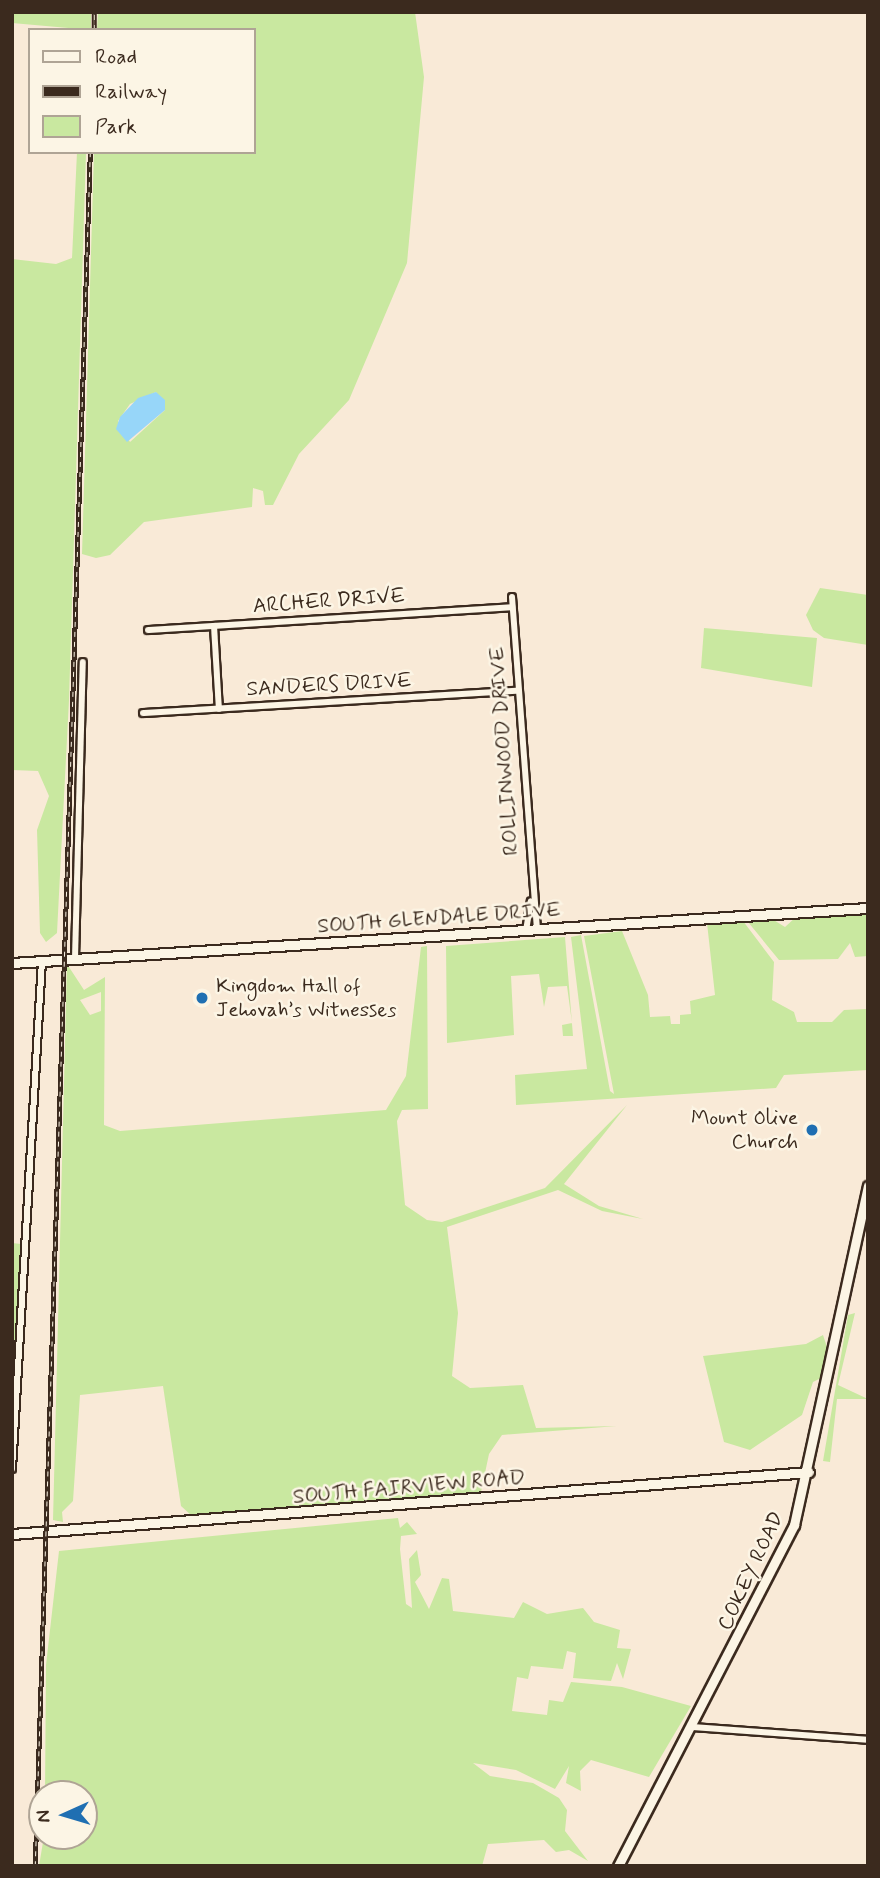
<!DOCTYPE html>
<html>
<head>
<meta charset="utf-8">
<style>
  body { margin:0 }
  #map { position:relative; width:880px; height:1878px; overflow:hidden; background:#f9ead7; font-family:Mynerve,sans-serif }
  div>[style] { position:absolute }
  .green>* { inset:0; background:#c9e8a0 }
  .water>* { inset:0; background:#97d6f9 }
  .roads { filter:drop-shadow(2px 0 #3b2a1e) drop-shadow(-2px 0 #3b2a1e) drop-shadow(0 2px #3b2a1e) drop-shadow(0 -2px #3b2a1e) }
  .street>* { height:6px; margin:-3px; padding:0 3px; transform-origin:3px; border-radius:3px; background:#fcf5e5 }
  .secondary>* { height:9px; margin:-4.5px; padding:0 4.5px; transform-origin:4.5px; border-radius:4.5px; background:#fcf5e5 }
  .rail>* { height:4.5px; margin-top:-2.25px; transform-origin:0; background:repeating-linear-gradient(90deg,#fcf5e5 0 5px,#3b2a1e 0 10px); box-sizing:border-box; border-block:2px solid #3b2a1e }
  .dots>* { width:19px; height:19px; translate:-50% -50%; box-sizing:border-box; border:4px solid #fcf5e5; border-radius:50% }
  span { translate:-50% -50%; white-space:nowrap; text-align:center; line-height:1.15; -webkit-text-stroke:5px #fcf5e5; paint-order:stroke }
  .street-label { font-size:21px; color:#3b2a1e }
  .poi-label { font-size:21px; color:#3b2a1e }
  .left { translate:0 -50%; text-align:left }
  .right { translate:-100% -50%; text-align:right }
  .frame { position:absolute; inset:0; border:14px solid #3b2a1e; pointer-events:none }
  .legend { position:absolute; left:28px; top:28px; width:228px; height:126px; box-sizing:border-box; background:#fcf5e5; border:2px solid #afa495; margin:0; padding:9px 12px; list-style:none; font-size:21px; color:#3b2a1e }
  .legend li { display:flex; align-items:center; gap:14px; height:35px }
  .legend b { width:35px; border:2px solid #afa495 }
  .north { position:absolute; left:28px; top:1780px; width:70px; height:70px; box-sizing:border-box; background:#fcf5e5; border:2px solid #afa495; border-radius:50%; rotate:266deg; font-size:19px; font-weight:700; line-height:28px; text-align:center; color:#3b2a1e }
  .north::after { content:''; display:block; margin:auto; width:24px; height:32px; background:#1f6fb2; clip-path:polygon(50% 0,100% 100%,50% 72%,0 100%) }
</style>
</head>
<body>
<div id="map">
  <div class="green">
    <div style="clip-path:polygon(12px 12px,91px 12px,91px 30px,12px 23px)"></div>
    <div style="clip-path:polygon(evenodd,98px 12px,415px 12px,424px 77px,407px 263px,349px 400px,299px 454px,273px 505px,265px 505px,263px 491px,253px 488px,252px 507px,144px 522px,110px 555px,96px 558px,82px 554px,94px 152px,254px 152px,254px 30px,97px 30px,98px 12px,156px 392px,165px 410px,130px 442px,118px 421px,130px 404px,156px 392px)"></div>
    <div style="clip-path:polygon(77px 152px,86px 152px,69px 700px,57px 933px,46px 942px,40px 933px,37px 830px,49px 796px,38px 771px,12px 770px,12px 259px,56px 264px,72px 258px)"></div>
    <div style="clip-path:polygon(820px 588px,868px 595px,868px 645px,824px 638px,813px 630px,806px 615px)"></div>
    <div style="clip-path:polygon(704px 628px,817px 638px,812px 687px,701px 668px)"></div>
    <div style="clip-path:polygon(868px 913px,868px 956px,855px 957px,850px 943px,838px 959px,779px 960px,748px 922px,772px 919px,785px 927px,796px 917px)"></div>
    <div style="clip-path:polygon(743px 921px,774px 962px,772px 1000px,794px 1012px,797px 1022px,832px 1022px,844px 1010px,868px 1009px,868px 1070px,784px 1075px,776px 1088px,516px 1105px,515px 1075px,587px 1069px,571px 937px,581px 935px,610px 1091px,614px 1094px,584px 936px,622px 931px,648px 995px,650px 1017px,670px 1016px,671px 1024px,680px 1024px,680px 1015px,691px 1014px,690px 1001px,715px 995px,707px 923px)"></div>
    <div style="clip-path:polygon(565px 937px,573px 1036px,563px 1036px,562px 1025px,572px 1023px,567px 986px,548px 987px,544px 1007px,539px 974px,511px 976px,514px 1035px,447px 1043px,446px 946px)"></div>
    <div style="clip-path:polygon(evenodd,427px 946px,428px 1109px,402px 1110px,397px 1121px,405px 1205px,427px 1220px,442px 1222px,545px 1188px,627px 1105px,564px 1184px,599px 1206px,643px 1219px,602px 1211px,558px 1190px,447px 1227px,458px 1313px,452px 1376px,470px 1388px,523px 1385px,536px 1428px,617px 1426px,502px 1435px,489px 1454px,481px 1492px,192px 1516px,181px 1506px,163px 1386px,80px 1395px,73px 1501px,62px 1512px,63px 1522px,53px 1520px,67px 964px,84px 990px,105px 977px,104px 1125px,120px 1131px,386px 1110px,406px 1076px,421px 947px,427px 946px,101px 992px,101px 1011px,90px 1015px,80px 1000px,101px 992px)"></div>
    <div style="clip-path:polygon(12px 1243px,21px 1244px,12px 1405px)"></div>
    <div style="clip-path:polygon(855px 1313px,838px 1385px,868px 1399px,837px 1399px,830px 1462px,823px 1461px,848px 1315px)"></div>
    <div style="clip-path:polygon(823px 1335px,827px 1347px,821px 1378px,813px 1382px,802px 1415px,750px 1450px,724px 1442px,703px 1356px,806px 1344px)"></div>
    <div style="clip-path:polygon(398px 1518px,400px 1528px,407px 1522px,417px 1534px,401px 1536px,400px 1549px,406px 1604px,412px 1608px,409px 1559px,417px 1550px,421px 1575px,415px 1582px,429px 1609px,442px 1578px,449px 1579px,453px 1611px,514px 1618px,523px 1602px,547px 1614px,583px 1608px,594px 1622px,620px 1630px,617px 1648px,631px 1649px,623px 1679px,617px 1663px,611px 1681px,573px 1678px,576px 1653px,567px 1651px,563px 1669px,531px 1666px,528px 1679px,517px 1677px,512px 1711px,547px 1715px,549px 1700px,563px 1702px,571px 1682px,622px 1687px,691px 1706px,649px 1777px,591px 1760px,580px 1771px,581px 1791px,566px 1783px,569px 1766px,555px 1789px,516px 1770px,473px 1763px,490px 1776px,533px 1783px,559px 1798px,567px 1810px,565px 1831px,588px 1861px,569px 1850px,556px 1852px,544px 1840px,488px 1844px,482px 1866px,39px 1866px,44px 1836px,84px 1836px,84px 1794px,45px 1794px,46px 1665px,59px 1551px)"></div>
  </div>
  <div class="water">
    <div style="clip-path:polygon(156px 392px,165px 400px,165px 410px,127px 442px,116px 429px,120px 417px,138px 398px)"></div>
  </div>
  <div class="roads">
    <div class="street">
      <div style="left:512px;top:597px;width:334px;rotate:85.7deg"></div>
      <div style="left:214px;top:626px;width:83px;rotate:86.6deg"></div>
      <div style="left:148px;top:630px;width:365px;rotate:-3.6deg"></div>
      <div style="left:143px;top:713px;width:375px;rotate:-3.4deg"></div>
      <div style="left:526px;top:931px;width:30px;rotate:-81deg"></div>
      <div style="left:75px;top:958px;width:296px;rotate:-88.5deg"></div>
      <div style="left:12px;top:1469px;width:509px;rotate:-86.62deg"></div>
      <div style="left:692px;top:1727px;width:176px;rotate:4.2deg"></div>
    </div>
    <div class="secondary">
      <div style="left:12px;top:963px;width:858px;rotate:-3.68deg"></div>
      <div style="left:12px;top:1534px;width:799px;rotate:-4.45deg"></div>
      <div style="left:618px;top:1866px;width:384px;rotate:-62.7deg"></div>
      <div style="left:794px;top:1525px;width:347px;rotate:-77.7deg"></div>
    </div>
  </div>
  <div class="rail">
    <div style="left:94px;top:30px;width:18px;rotate:-90deg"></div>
    <div style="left:35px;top:1866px;width:1715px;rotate:-88.16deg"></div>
  </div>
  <div class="dots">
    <div style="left:202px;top:998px;background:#1f6fb2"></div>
    <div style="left:812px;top:1130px;background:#1f6fb2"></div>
  </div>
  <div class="street-label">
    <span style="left:329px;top:601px;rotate:-4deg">ARCHER DRIVE</span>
    <span style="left:329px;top:685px;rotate:-3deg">SANDERS DRIVE</span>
    <span style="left:504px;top:751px;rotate:-94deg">ROLLINWOOD DRIVE</span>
    <span style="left:439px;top:918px;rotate:-4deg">SOUTH GLENDALE DRIVE</span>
    <span style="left:409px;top:1487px;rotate:-5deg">SOUTH FAIRVIEW ROAD</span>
    <span style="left:751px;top:1571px;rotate:-65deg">COKEY ROAD</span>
  </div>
  <div class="poi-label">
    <span class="left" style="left:216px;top:998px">Kingdom Hall of<br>Jehovah’s Witnesses</span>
    <span class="right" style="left:798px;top:1130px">Mount Olive<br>Church</span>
  </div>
  <div class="frame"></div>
  <ul class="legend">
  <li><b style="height:9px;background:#fcf5e5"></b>Road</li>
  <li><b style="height:9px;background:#3b2a1e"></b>Railway</li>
  <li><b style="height:19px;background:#c9e8a0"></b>Park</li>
  </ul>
  <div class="north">N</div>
</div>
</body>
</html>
